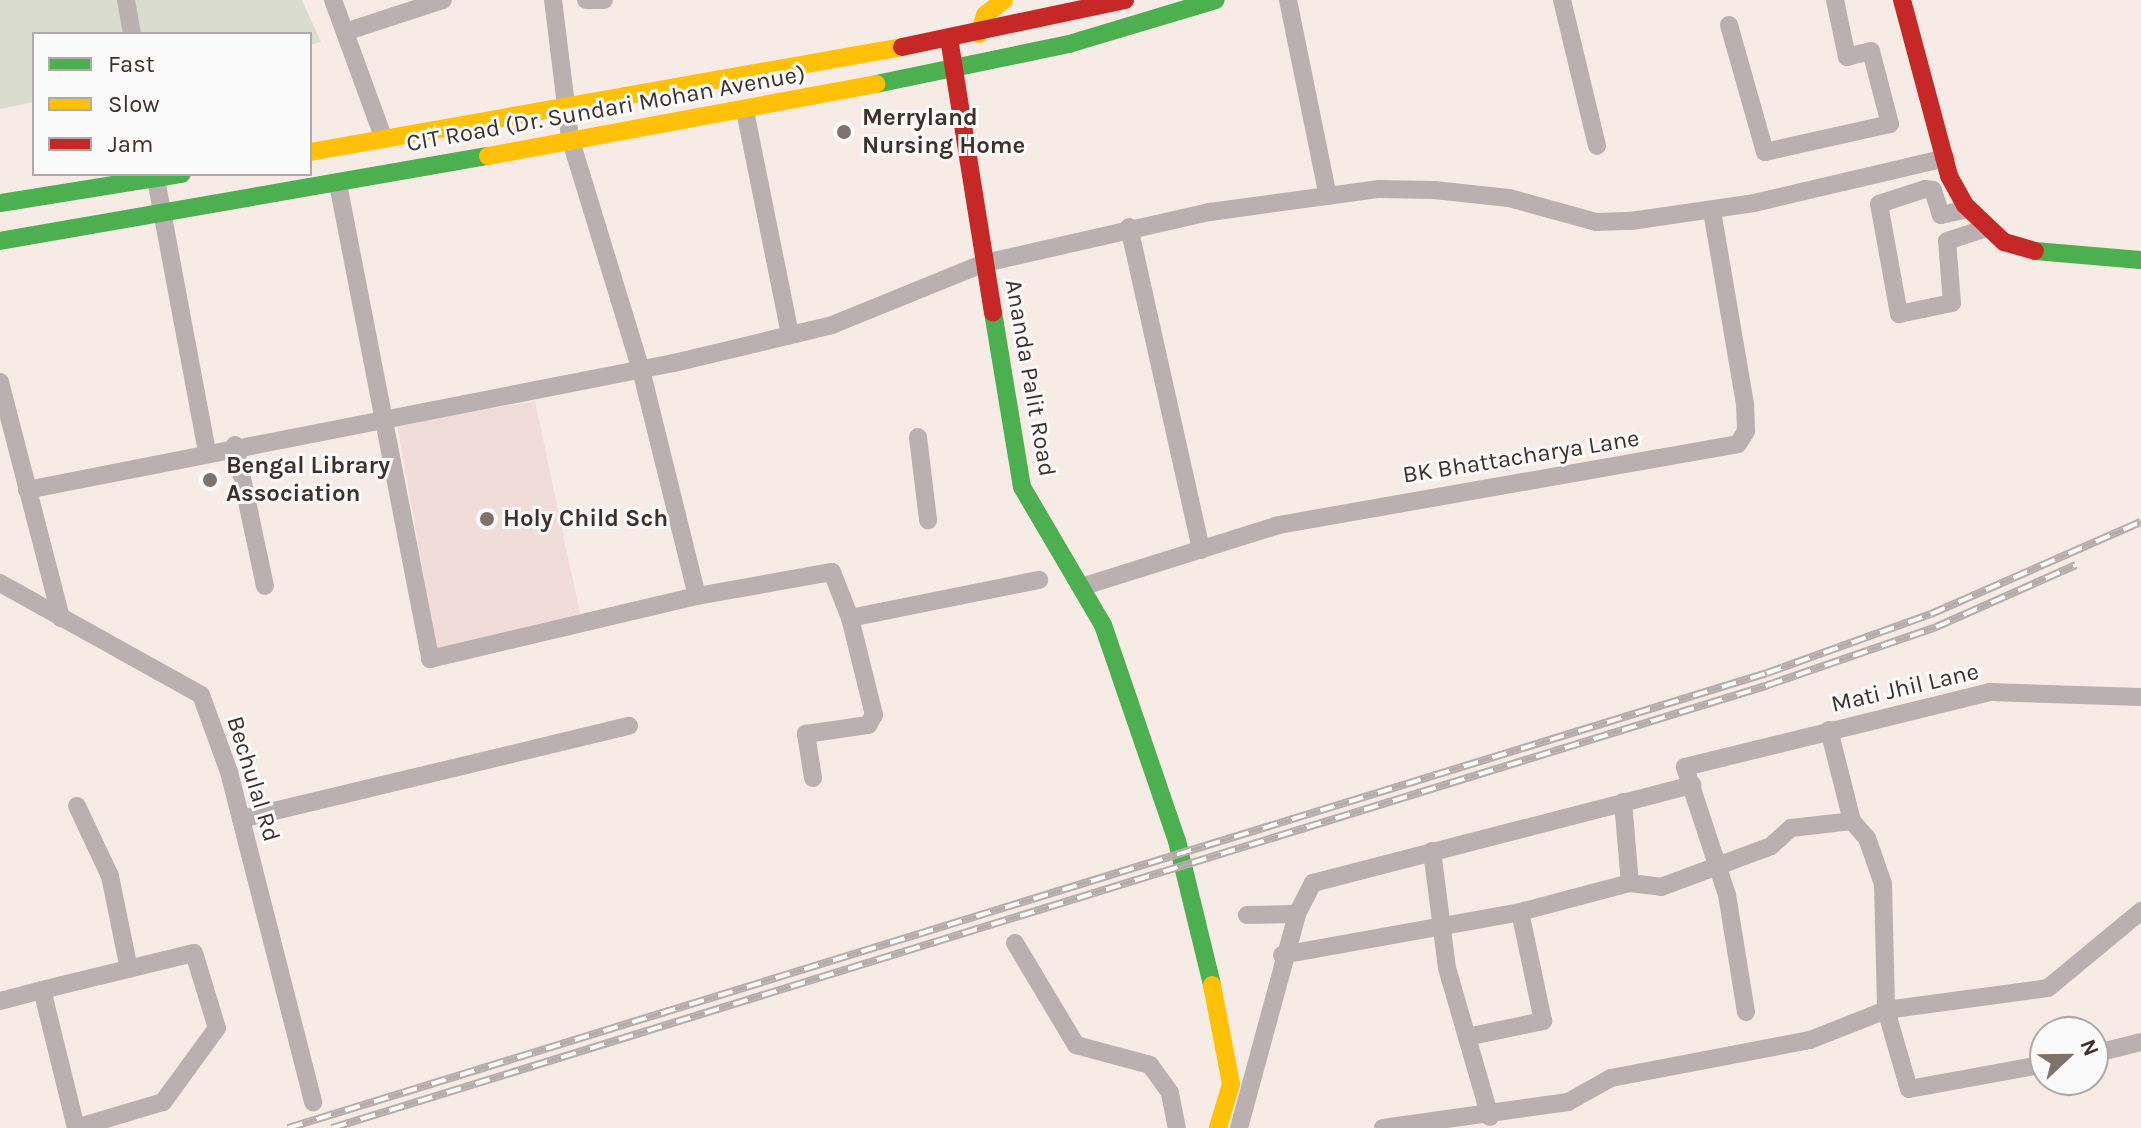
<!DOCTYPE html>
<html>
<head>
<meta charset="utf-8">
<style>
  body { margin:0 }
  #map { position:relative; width:2141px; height:1128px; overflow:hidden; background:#f7ebe5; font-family:Karla,sans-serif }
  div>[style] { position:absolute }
  .education>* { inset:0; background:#f0dcd9 }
  .green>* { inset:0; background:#daddcd }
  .street>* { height:18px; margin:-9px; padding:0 9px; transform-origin:9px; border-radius:9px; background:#bab0b0 }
  .fast>* { height:18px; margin:-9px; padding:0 9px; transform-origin:9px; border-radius:9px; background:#4caf50 }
  .slow>* { height:18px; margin:-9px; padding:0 9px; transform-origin:9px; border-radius:9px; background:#ffc107 }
  .jam>* { height:18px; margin:-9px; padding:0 9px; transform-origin:9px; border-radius:9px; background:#c62828 }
  .rail>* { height:8px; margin-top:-4px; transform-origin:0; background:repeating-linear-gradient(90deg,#fafafa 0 15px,#b6acaa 0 30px); box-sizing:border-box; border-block:2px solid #b6acaa }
  .dots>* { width:22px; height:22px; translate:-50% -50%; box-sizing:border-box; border:4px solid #fafafa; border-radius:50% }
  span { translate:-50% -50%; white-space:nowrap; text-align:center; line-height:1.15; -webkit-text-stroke:6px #fafafa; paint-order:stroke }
  .street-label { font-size:24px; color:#3f302a }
  .poi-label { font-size:24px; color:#3f302a; font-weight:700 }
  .left { translate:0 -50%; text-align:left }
  .legend { position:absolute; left:32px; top:32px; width:280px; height:144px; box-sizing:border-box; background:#fafafa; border:2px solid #afa9a7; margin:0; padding:10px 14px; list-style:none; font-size:24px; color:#3f302a }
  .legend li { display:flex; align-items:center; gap:16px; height:40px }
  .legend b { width:40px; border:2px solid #afa9a7 }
  .north { position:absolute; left:2029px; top:1016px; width:80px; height:80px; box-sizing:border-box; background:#fafafa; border:2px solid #afa9a7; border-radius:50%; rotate:68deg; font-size:22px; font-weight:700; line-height:32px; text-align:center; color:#3f302a }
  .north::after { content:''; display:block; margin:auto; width:28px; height:36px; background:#7f716b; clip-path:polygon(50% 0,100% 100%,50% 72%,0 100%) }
</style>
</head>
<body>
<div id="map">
  <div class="education">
    <div style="clip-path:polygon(535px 401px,580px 614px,437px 649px,397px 425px)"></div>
  </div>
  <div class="green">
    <div style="clip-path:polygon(0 0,302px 0,321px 42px,310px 45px,310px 34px,34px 34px,34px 102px,0 109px)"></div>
  </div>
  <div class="street">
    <div style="left:126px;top:0;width:35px;rotate:80deg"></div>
    <div style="left:333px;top:0;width:148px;rotate:69.9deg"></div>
    <div style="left:586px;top:0;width:18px"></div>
    <div style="left:1288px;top:0;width:200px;rotate:78.5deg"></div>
    <div style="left:1562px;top:0;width:150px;rotate:76.5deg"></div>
    <div style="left:1729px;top:25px;width:132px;rotate:74.2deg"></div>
    <div style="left:1765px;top:152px;width:128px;rotate:-12.6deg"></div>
    <div style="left:1890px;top:124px;width:75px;rotate:-104.6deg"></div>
    <div style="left:1871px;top:51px;width:25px;rotate:166deg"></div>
    <div style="left:1847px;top:57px;width:58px;rotate:-101.9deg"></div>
    <div style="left:345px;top:32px;width:103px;rotate:-18.1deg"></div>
    <div style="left:745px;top:111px;width:228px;rotate:78.6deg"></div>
    <div style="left:155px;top:174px;width:282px;rotate:79.4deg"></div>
    <div style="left:338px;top:184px;width:484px;rotate:79deg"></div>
    <div style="left:430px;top:659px;width:274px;rotate:-13.3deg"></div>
    <div style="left:697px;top:596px;width:233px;rotate:-103.9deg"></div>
    <div style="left:641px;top:370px;width:243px;rotate:-107deg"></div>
    <div style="left:570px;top:138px;width:139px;rotate:-97deg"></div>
    <div style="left:1969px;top:209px;width:29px;rotate:168deg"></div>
    <div style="left:1941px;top:215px;width:26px;rotate:-108deg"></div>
    <div style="left:1933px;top:190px;width:8px;rotate:-173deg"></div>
    <div style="left:1925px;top:189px;width:48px;rotate:161.9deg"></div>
    <div style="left:1879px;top:204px;width:112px;rotate:79.7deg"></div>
    <div style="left:1899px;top:314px;width:54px;rotate:-11.7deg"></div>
    <div style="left:1952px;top:303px;width:62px;rotate:-94.6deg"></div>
    <div style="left:1947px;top:241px;width:42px;rotate:-18deg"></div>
    <div style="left:1129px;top:227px;width:331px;rotate:77.4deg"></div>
    <div style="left:0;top:382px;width:244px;rotate:75.5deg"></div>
    <div style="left:918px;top:437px;width:84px;rotate:83.1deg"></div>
    <div style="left:235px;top:445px;width:144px;rotate:78deg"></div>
    <div style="left:27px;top:490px;width:659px;rotate:-11.11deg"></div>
    <div style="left:674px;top:363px;width:163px;rotate:-13.5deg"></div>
    <div style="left:832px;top:325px;width:165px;rotate:-22.1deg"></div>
    <div style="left:985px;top:263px;width:231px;rotate:-12.8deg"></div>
    <div style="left:1210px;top:212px;width:171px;rotate:-7.8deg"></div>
    <div style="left:1379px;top:189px;width:55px;rotate:1deg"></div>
    <div style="left:1434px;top:190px;width:75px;rotate:6.1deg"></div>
    <div style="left:1509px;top:198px;width:90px;rotate:15.4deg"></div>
    <div style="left:1596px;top:222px;width:35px;rotate:-2deg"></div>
    <div style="left:1631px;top:221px;width:124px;rotate:-8.3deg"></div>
    <div style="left:1754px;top:203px;width:197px;rotate:-13.2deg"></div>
    <div style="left:0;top:583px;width:230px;rotate:29.1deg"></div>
    <div style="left:201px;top:695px;width:82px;rotate:70deg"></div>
    <div style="left:229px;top:772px;width:341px;rotate:75.7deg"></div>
    <div style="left:1081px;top:587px;width:207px;rotate:-17.4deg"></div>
    <div style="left:1279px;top:525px;width:466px;rotate:-10deg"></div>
    <div style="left:1738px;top:444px;width:15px;rotate:-58deg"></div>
    <div style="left:1746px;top:431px;width:27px;rotate:-92deg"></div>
    <div style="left:1745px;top:404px;width:197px;rotate:-99.7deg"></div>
    <div style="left:697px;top:596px;width:137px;rotate:-10.1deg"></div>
    <div style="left:832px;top:572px;width:49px;rotate:68.6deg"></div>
    <div style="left:850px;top:618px;width:193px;rotate:-11.4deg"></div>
    <div style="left:1829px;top:730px;width:94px;rotate:75.8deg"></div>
    <div style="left:1852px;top:821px;width:23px;rotate:49deg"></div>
    <div style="left:1867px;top:838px;width:49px;rotate:70.8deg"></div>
    <div style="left:1883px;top:884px;width:126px;rotate:88.6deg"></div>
    <div style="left:1886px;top:1010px;width:82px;rotate:73.8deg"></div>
    <div style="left:1909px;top:1089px;width:138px;rotate:-10.4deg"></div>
    <div style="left:813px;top:778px;width:45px;rotate:-99deg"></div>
    <div style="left:806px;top:734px;width:63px;rotate:-8.3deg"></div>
    <div style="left:868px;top:725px;width:12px;rotate:-59deg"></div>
    <div style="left:874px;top:715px;width:100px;rotate:-103.9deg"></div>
    <div style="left:1623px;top:802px;width:81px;rotate:85.1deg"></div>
    <div style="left:77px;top:806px;width:77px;rotate:64.8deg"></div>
    <div style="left:110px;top:876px;width:95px;rotate:78.5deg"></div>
    <div style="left:241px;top:819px;width:399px;rotate:-13.5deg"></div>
    <div style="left:1432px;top:851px;width:118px;rotate:82.7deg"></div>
    <div style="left:1447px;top:968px;width:155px;rotate:73.9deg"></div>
    <div style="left:1247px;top:915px;width:50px;rotate:-1.1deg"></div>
    <div style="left:1297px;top:914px;width:35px;rotate:-63deg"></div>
    <div style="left:1313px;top:883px;width:392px;rotate:-14.5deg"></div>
    <div style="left:1015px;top:943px;width:119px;rotate:59.1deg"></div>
    <div style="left:1076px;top:1045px;width:77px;rotate:15.1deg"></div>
    <div style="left:1150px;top:1065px;width:34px;rotate:54deg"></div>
    <div style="left:1170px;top:1093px;width:36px;rotate:79deg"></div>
    <div style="left:1282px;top:955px;width:242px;rotate:-10.2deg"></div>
    <div style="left:1520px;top:912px;width:114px;rotate:-14.8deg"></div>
    <div style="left:1630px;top:883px;width:31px;rotate:7deg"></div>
    <div style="left:1661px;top:887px;width:117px;rotate:-20.4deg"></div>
    <div style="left:1771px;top:846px;width:27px;rotate:-42deg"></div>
    <div style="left:1791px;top:828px;width:61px;rotate:-6.5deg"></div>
    <div style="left:0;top:1001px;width:43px;rotate:-14.7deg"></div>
    <div style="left:42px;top:990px;width:156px;rotate:-13.7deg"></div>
    <div style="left:194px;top:953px;width:78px;rotate:73deg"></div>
    <div style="left:217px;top:1028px;width:92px;rotate:126.1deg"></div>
    <div style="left:163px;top:1102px;width:91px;rotate:163.4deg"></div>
    <div style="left:76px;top:1128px;width:142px;rotate:-103.8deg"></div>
    <div style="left:1746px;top:1012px;width:119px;rotate:-99.2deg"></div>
    <div style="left:1727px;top:895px;width:135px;rotate:-108.2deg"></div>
    <div style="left:1685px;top:767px;width:314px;rotate:-13.8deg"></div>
    <div style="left:1990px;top:692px;width:151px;rotate:1.9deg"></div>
    <div style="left:1467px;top:1037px;width:78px;rotate:-11.9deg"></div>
    <div style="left:1543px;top:1021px;width:111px;rotate:-101.9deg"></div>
    <div style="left:2093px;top:1054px;width:49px;rotate:-14deg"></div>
    <div style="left:1239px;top:1128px;width:222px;rotate:-74.8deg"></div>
    <div style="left:1383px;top:1128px;width:187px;rotate:-8deg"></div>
    <div style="left:1568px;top:1102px;width:49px;rotate:-29.2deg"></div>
    <div style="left:1611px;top:1078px;width:203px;rotate:-10.8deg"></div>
    <div style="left:1810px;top:1040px;width:82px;rotate:-21.5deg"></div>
    <div style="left:1886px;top:1010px;width:163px;rotate:-7.7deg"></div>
    <div style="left:2048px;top:988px;width:121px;rotate:-39.6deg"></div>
  </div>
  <div class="fast">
    <div style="left:876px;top:84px;width:197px;rotate:-11.7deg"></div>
    <div style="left:1069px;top:44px;width:153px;rotate:-16.7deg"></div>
    <div style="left:0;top:203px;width:184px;rotate:-9.1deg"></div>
    <div style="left:0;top:241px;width:495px;rotate:-9.9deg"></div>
    <div style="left:2035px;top:251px;width:106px;rotate:4.9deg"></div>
    <div style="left:993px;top:312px;width:177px;rotate:80.6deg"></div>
    <div style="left:1022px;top:487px;width:160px;rotate:59.6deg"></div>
    <div style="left:1103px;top:625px;width:228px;rotate:71.1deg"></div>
    <div style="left:1177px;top:841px;width:148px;rotate:76.3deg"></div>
  </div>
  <div class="slow">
    <div style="left:979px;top:34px;width:20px;rotate:-72deg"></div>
    <div style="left:985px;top:15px;width:24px;rotate:-38deg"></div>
    <div style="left:310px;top:152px;width:601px;rotate:-10.06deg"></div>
    <div style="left:488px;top:156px;width:395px;rotate:-10.5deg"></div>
    <div style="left:1212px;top:985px;width:101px;rotate:79.1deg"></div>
    <div style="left:1231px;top:1084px;width:46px;rotate:106.5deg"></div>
  </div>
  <div class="jam">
    <div style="left:1902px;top:0;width:182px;rotate:75deg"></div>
    <div style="left:1949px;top:176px;width:33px;rotate:61deg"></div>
    <div style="left:1965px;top:205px;width:54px;rotate:43.5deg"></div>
    <div style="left:2004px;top:242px;width:32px;rotate:16deg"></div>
    <div style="left:949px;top:38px;width:278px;rotate:80.9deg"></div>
    <div style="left:902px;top:47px;width:228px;rotate:-11.9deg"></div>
  </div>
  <div class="rail">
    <div style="left:288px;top:1128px;width:1547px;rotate:-17.1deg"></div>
    <div style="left:1767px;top:673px;width:174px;rotate:-19.8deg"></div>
    <div style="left:1931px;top:614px;width:229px;rotate:-23.7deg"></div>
    <div style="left:332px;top:1128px;width:1503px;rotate:-17.14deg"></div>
    <div style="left:1768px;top:685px;width:178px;rotate:-19deg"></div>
    <div style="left:1936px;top:627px;width:153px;rotate:-23.9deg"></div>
  </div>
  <div class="dots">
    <div style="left:844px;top:132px;background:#7f716b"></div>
    <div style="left:210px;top:480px;background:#7f716b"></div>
    <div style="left:487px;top:519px;background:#7f716b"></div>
  </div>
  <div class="street-label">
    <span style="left:606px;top:109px;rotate:-10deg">CIT Road (Dr. Sundari Mohan Avenue)</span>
    <span style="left:1030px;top:378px;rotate:80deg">Ananda Palit Road</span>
    <span style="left:1521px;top:457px;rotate:-9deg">BK Bhattacharya Lane</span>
    <span style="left:1905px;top:688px;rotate:-13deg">Mati Jhil Lane</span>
    <span style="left:253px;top:779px;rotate:73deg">Bechulal Rd</span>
  </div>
  <div class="poi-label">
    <span class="left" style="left:862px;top:132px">Merryland<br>Nursing Home</span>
    <span class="left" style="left:226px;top:480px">Bengal Library<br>Association</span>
    <span class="left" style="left:503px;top:519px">Holy Child Sch</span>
  </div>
  <ul class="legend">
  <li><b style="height:10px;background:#4caf50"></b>Fast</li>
  <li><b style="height:10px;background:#ffc107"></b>Slow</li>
  <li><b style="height:10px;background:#c62828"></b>Jam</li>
  </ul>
  <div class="north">N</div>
</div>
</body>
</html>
